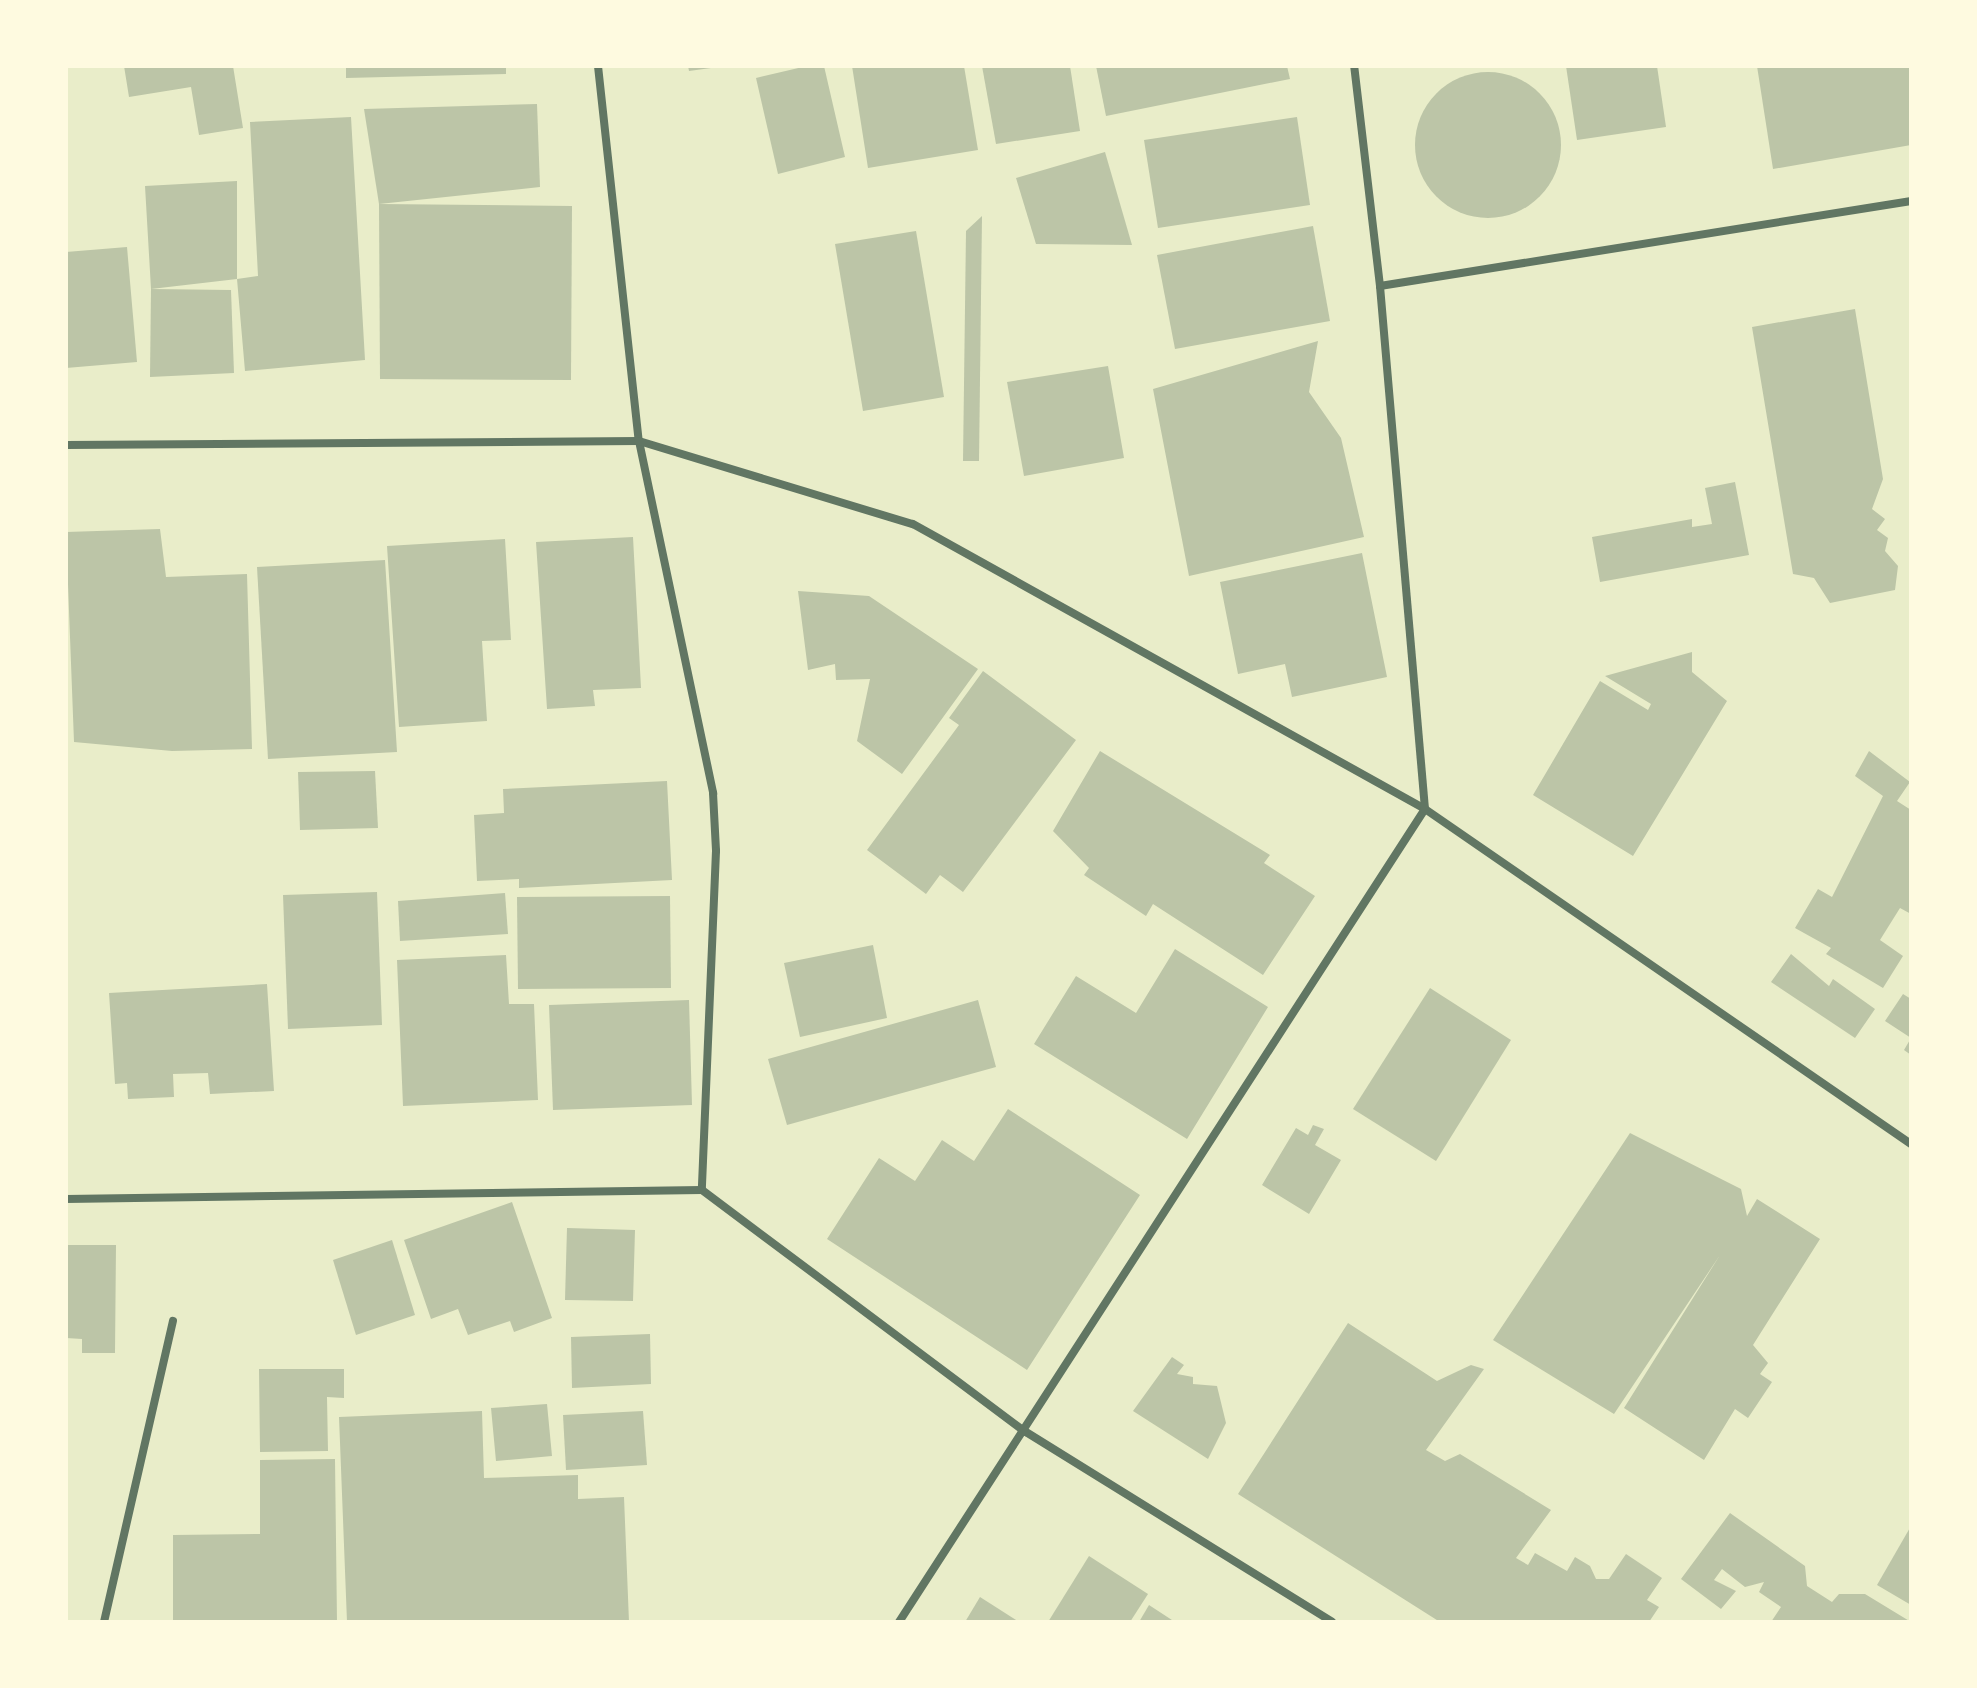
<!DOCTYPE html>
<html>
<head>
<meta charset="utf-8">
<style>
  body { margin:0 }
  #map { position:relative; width:1977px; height:1688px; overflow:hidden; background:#e9edc9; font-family:"Fira Sans",sans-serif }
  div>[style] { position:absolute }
  .building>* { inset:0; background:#bcc5a7 }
  .round { border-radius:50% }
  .minor>* { height:8px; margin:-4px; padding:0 4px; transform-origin:4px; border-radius:4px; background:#617663 }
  span { translate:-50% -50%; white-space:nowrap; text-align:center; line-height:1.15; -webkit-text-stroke:7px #fefae0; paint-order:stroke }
  .frame { position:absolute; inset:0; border:68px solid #fefae0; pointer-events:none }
</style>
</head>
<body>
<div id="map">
  <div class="building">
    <div style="clip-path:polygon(124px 66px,233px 66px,243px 128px,199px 135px,191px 87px,129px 97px)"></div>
    <div style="clip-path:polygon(346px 66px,506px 66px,506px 74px,346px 78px)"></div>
    <div style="clip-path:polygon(688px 66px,711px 66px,711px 68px,689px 71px)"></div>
    <div style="clip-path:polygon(807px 66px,824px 66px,845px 157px,778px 174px,756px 78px)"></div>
    <div style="clip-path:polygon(852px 66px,964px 66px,978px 150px,868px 168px)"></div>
    <div style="clip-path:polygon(982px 66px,1070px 66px,1080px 131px,996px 144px)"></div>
    <div style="clip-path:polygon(1096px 66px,1287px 66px,1290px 79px,1106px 116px)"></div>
    <div style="clip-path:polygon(1566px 66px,1657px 66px,1666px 127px,1577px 140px)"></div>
    <div style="clip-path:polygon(1757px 66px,1911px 66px,1911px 145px,1773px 169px)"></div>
    <div class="round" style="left:1415px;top:72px;width:146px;height:146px"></div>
    <div style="clip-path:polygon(537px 104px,540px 187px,379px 204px,364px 109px)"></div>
    <div style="clip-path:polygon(351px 117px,365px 360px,245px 371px,237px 279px,151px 289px,145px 186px,237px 181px,237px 279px,258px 276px,250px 122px)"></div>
    <div style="clip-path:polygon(1297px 117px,1310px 205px,1158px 228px,1144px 140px)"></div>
    <div style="clip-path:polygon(1105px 152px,1132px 245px,1036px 244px,1016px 178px)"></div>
    <div style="clip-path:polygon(379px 204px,572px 206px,571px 380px,380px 379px)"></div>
    <div style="clip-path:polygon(982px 216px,979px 461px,963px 461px,966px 231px)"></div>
    <div style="clip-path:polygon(1313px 226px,1330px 321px,1175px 349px,1157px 255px)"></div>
    <div style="clip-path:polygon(916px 231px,944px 397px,863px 411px,835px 244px)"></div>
    <div style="clip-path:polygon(127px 247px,137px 362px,66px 368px,66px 252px)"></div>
    <div style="clip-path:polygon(151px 289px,231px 290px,234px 373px,150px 377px)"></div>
    <div style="clip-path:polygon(1855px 309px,1883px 479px,1872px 509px,1885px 519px,1877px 530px,1888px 538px,1885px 551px,1898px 566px,1895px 590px,1830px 603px,1814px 578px,1793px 574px,1752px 327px)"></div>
    <div style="clip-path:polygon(1318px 341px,1309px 392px,1341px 438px,1364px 537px,1189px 576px,1153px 389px)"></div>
    <div style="clip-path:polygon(1108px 366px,1124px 458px,1024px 476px,1007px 382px)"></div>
    <div style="clip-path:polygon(1735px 482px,1749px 555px,1600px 582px,1592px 537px,1692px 519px,1692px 527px,1712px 524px,1705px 488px)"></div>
    <div style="clip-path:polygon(160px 529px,166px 577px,247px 574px,252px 749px,172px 751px,74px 742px,66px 532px)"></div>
    <div style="clip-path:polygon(633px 537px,641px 688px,593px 690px,595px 706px,547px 709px,536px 542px)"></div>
    <div style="clip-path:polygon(505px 539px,511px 640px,482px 641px,487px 721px,399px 727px,387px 546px)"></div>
    <div style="clip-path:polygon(1362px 553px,1387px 677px,1292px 697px,1285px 664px,1238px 674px,1220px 582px)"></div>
    <div style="clip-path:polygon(385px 560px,397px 752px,268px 759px,257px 567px)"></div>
    <div style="clip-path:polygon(798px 591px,869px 596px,978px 669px,902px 774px,857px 741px,870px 679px,836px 680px,835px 664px,808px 670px)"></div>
    <div style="clip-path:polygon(1692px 652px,1692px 672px,1727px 701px,1633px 856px,1533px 795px,1600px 681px,1648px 710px,1651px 704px,1605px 676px)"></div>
    <div style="clip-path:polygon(983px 671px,1076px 740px,963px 892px,940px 875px,926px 894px,867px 850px,959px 725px,949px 718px)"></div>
    <div style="clip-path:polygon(1100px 751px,1270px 855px,1264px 863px,1315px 896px,1263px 975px,1153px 904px,1146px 916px,1084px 875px,1089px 868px,1053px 831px)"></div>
    <div style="clip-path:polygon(1869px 751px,1910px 782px,1897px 801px,1911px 810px,1911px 914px,1900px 908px,1880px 940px,1903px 956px,1883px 988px,1826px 954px,1831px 948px,1795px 928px,1818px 889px,1832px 897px,1883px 796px,1855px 776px)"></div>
    <div style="clip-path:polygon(375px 771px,378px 828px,300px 830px,298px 772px)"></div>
    <div style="clip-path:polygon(667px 781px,672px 880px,519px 888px,519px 879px,477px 881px,474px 815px,504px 813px,503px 789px)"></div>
    <div style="clip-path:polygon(377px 892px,382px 1025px,288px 1029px,283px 895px)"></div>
    <div style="clip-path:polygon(505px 893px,508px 934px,400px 941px,398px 901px)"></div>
    <div style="clip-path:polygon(670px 896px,671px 988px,518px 989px,517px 897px)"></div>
    <div style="clip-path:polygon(873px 945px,887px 1018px,800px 1037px,784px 963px)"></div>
    <div style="clip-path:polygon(1175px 949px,1268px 1007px,1187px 1139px,1034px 1044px,1076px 976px,1136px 1013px)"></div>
    <div style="clip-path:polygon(1791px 954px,1829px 986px,1833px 979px,1875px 1009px,1855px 1038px,1771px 982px)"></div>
    <div style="clip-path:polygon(506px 955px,509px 1004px,534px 1004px,538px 1100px,403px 1106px,397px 960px)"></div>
    <div style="clip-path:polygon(267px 984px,274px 1091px,210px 1094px,208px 1073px,173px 1074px,174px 1097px,128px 1099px,127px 1083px,115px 1084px,109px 993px)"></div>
    <div style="clip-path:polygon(1430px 988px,1511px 1040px,1436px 1161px,1353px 1109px)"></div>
    <div style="clip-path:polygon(1903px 994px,1911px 999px,1911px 1055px,1904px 1050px,1911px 1038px,1885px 1021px)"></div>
    <div style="clip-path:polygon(689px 1000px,692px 1105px,553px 1110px,549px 1005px)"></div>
    <div style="clip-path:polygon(978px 1000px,996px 1067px,787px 1125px,768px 1059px)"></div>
    <div style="clip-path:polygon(1008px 1109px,1140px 1195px,1027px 1370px,827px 1239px,879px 1158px,915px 1181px,942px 1140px,974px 1161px)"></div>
    <div style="clip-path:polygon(1313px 1125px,1324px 1129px,1315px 1145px,1341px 1160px,1309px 1214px,1262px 1185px,1296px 1128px,1308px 1135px)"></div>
    <div style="clip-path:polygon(1630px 1133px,1741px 1189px,1747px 1216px,1757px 1199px,1820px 1239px,1753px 1345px,1768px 1363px,1760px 1374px,1772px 1382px,1748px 1418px,1735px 1409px,1704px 1460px,1624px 1408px,1720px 1255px,1614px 1414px,1493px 1340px)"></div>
    <div style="clip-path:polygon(512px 1202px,552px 1318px,514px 1332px,510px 1321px,468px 1335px,458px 1309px,431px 1319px,404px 1240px)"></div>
    <div style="clip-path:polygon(567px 1228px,635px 1230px,633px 1301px,565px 1300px)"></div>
    <div style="clip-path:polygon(392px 1240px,415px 1315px,356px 1335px,333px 1260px)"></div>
    <div style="clip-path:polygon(66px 1245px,116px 1245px,115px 1353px,82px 1353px,82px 1339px,66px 1338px)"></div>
    <div style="clip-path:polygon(1348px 1323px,1437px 1381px,1471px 1365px,1484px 1369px,1426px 1450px,1445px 1461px,1460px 1454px,1551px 1510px,1516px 1558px,1528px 1565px,1535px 1553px,1567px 1571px,1575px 1557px,1590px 1566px,1596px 1579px,1609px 1579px,1626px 1554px,1662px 1578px,1647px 1600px,1659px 1607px,1649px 1622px,1440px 1622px,1238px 1494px)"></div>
    <div style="clip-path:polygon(650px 1334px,651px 1384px,572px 1388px,571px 1337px)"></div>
    <div style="clip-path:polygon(1172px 1357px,1184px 1365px,1177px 1374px,1193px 1377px,1193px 1384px,1217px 1386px,1226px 1423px,1208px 1459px,1133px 1411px)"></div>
    <div style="clip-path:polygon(259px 1369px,344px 1369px,344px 1398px,327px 1397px,328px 1451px,260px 1452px)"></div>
    <div style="clip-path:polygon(547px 1404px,552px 1456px,496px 1461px,491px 1408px)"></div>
    <div style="clip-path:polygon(482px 1411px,484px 1478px,578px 1475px,578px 1499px,624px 1497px,629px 1622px,347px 1622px,339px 1417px)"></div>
    <div style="clip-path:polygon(643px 1411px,647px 1465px,566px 1470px,563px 1415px)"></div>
    <div style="clip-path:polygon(335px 1459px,337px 1622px,173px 1622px,173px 1535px,260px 1534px,260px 1460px)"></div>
    <div style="clip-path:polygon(1730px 1513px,1805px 1566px,1807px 1586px,1832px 1602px,1839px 1594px,1865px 1594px,1911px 1622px,1771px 1622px,1781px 1607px,1759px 1592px,1764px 1582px,1745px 1587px,1722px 1569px,1714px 1580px,1736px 1591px,1721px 1609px,1681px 1579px)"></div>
    <div style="clip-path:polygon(1911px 1526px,1911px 1605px,1877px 1585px)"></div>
    <div style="clip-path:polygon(1089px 1556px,1148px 1594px,1130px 1622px,1048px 1622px)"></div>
    <div style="clip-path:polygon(980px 1597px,1019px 1622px,965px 1622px)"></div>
    <div style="clip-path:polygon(1149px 1605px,1175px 1622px,1139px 1622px)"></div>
  </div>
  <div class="minor">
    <div style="left:598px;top:66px;width:377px;rotate:83.8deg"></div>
    <div style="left:639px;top:441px;width:360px;rotate:78.1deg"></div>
    <div style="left:713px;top:793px;width:58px;rotate:87deg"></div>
    <div style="left:716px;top:851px;width:339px;rotate:92.4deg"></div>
    <div style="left:1380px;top:286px;width:538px;rotate:-9.09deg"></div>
    <div style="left:66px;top:445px;width:573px;rotate:-0.4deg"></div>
    <div style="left:639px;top:441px;width:286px;rotate:16.9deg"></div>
    <div style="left:913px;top:524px;width:586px;rotate:29.1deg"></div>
    <div style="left:1425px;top:809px;width:590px;rotate:34.58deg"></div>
    <div style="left:66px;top:1199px;width:636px;rotate:-0.81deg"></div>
    <div style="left:702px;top:1190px;width:404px;rotate:36.8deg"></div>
    <div style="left:1026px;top:1432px;width:360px;rotate:31.8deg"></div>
    <div style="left:104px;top:1622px;width:309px;rotate:-77.1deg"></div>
    <div style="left:899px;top:1622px;width:968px;rotate:-57.1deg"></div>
    <div style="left:1425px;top:809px;width:525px;rotate:-94.92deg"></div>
    <div style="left:1380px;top:286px;width:222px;rotate:-96.7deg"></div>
  </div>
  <div class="frame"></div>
</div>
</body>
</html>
